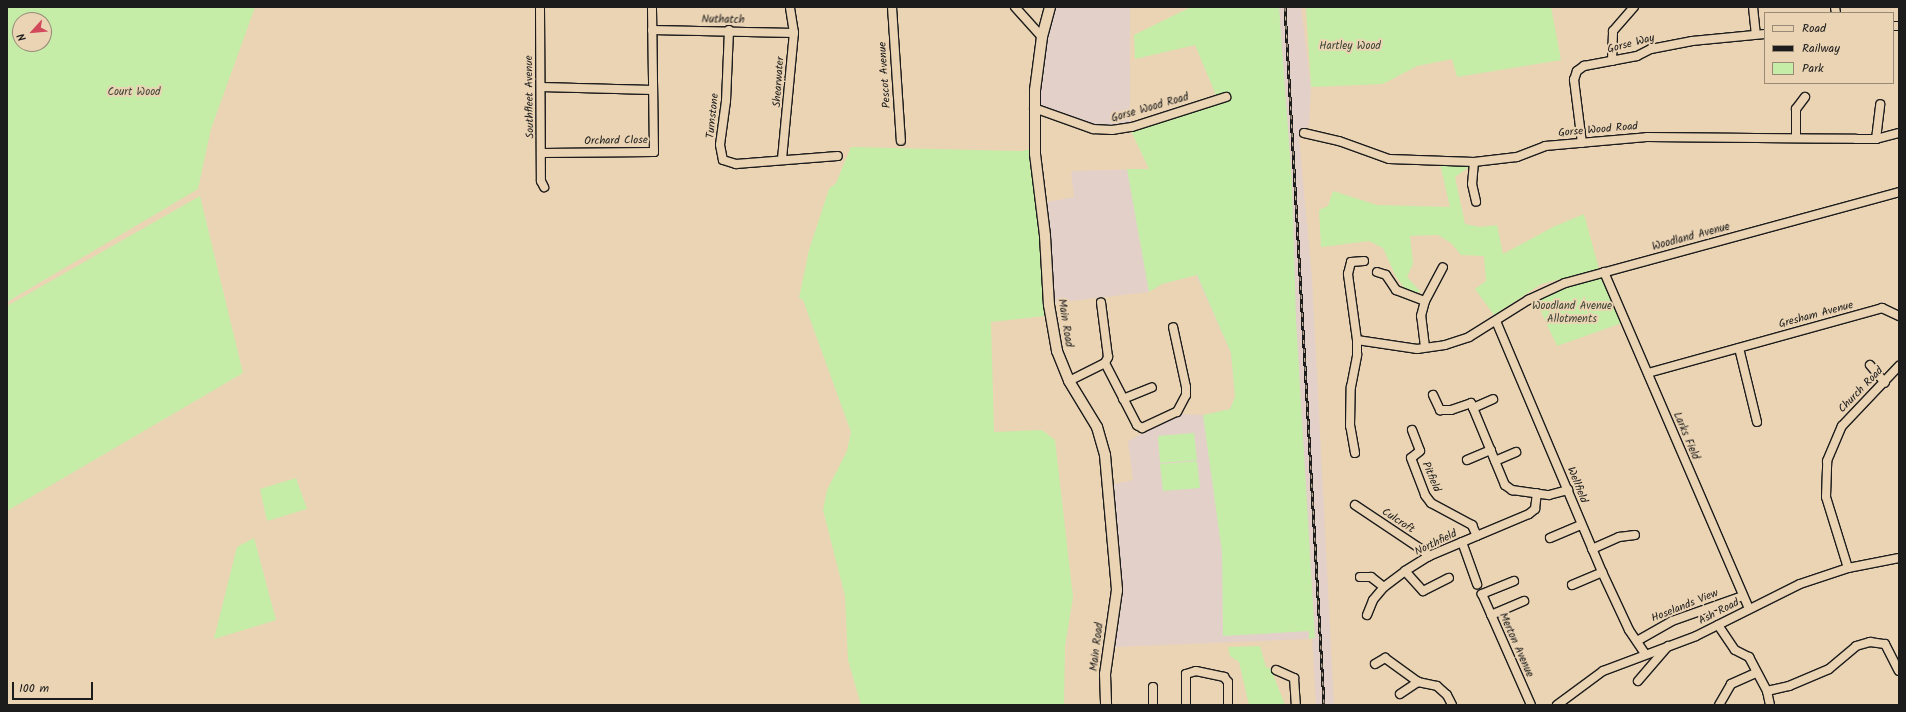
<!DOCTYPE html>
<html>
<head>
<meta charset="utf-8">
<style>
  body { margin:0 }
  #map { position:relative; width:1906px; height:712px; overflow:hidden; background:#ebd4b4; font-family:Kalam,sans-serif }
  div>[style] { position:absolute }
  .built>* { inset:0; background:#e3d0c9 }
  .green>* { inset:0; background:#c5eda8 }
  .roads { filter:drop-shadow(1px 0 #1c1c1c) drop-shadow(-1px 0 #1c1c1c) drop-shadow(0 1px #1c1c1c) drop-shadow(0 -1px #1c1c1c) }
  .minor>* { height:8px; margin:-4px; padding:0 4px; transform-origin:4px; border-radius:4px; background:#ebd4b4 }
  .major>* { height:10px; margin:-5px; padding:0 5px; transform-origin:5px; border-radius:5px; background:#ebd4b4 }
  .rail>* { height:3px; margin-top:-1.5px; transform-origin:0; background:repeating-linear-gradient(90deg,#ebd4b4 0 4.5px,#1c1c1c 0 9px); box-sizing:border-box; border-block:1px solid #1c1c1c }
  span { translate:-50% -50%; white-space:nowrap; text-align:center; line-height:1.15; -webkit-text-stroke:4px #ebd4b4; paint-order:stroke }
  .street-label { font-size:11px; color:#1c1c1c }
  .park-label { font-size:11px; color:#3e4638 }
  .frame { position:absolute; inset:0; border:8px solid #1c1c1c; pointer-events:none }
  .legend { position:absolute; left:1764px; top:12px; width:130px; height:72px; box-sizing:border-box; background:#ebd4b4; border:1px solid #988a77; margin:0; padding:5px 7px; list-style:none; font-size:12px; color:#1c1c1c }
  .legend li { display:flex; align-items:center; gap:8px; height:20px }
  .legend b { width:20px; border:1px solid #988a77 }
  .north { position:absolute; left:12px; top:12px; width:40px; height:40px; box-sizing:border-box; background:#ebd4b4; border:1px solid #988a77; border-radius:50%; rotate:243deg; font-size:11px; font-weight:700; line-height:16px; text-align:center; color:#1c1c1c }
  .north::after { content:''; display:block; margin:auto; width:14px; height:18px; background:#d1495b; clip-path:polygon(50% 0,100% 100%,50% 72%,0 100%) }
  .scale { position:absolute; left:12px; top:682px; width:81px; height:18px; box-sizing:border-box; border:2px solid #1c1c1c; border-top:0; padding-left:5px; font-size:12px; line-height:14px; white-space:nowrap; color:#1c1c1c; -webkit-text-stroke:3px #ebd4b4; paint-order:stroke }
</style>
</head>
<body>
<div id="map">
  <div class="built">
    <div style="clip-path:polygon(1055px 7px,1130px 7px,1130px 125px,1108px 130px,1039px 108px,1044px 35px)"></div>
    <div style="clip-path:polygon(1277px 7px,1301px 7px,1311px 87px,1309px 125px,1299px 137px,1312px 278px,1334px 705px,1316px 705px)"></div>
    <div style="clip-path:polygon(1141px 169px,1282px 179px,1309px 639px,1115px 647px,1120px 582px,1111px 485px,1133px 480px,1128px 441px,1178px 414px,1203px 415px,1230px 409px,1235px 397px,1231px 353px,1196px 275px,1162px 284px,1149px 292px,1053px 303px,1046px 202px,1074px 197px,1071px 171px)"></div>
  </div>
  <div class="green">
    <div style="clip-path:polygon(evenodd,7px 7px,255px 7px,211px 129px,198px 189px,7px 302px,7px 7px,20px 20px,44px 20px,44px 44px,20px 44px,20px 20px)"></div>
    <div style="clip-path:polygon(1191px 7px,1279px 7px,1292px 183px,1296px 319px,1315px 638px,1309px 639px,1309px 631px,1223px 636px,1222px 552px,1203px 415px,1230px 409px,1235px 397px,1231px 353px,1197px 275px,1162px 284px,1149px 292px,1127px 169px,1149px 169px,1131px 131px,1218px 100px,1195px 45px,1135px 59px,1134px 35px)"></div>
    <div style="clip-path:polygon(1306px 7px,1551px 7px,1561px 60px,1457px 77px,1452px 59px,1417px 66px,1383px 84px,1311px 87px)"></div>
    <div style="clip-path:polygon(851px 147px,1023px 151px,1029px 149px,1038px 221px,1044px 316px,991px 322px,994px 432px,1042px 430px,1055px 440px,1073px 597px,1065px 646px,1064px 705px,861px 705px,848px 660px,845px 596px,823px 510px,827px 490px,847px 451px,851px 432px,803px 300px,799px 298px,809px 250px,829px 189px,836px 183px)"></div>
    <div style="clip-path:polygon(1440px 164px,1470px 166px,1455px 177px,1465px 224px,1480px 227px,1497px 225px,1503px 254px,1553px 227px,1584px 214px,1599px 269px,1541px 284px,1494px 315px,1475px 289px,1486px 281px,1484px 256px,1461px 255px,1451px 243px,1438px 235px,1410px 236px,1413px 264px,1407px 277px,1421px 292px,1408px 292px,1396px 277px,1383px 248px,1369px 241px,1321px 247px,1319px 210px,1328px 206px,1333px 191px,1377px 205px,1450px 207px)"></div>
    <div style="clip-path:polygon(200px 196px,243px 373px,7px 511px,7px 306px)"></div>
    <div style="clip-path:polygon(1600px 277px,1622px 323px,1557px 346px,1536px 301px,1552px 293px)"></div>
    <div style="clip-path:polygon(1194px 433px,1197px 460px,1160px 463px,1158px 436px)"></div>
    <div style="clip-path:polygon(1197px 461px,1200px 488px,1163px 491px,1160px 464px)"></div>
    <div style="clip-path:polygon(296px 478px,307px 509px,267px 521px,260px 489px)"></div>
    <div style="clip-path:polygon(254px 538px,276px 620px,214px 639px,237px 547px)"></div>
    <div style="clip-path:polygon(1260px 646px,1266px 667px,1271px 669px,1285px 705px,1249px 705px,1239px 662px,1230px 656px,1228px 647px)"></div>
  </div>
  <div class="roads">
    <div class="minor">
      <div style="left:540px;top:7px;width:174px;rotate:89.7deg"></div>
      <div style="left:541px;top:181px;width:7px;rotate:63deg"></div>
      <div style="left:892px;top:7px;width:134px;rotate:86.2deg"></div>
      <div style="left:1015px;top:7px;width:40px;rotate:48deg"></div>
      <div style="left:1753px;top:7px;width:27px;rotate:84deg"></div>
      <div style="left:1835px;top:7px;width:6px;rotate:81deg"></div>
      <div style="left:1893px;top:26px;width:6px"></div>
      <div style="left:652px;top:30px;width:142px;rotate:1.2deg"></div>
      <div style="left:729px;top:30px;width:71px;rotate:92.4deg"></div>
      <div style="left:726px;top:101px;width:44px;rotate:97.8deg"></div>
      <div style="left:720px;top:145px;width:15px;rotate:79deg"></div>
      <div style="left:723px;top:160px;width:14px;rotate:17deg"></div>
      <div style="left:736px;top:164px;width:102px;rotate:-4.5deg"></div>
      <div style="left:1612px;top:61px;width:30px;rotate:-88deg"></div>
      <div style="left:1613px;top:31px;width:32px;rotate:-49deg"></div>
      <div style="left:541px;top:87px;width:112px;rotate:1.5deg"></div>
      <div style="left:1034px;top:108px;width:63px;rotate:19.6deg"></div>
      <div style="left:1093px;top:129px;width:19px;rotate:3deg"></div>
      <div style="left:1112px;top:130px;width:20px;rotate:-9deg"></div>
      <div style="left:1132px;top:127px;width:99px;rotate:-17.7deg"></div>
      <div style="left:1304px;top:133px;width:36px;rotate:13deg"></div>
      <div style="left:1339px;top:141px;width:53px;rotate:19.8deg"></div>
      <div style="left:1389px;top:159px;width:85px;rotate:2deg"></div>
      <div style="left:1474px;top:162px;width:43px;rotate:-6.6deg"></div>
      <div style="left:1517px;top:157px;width:30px;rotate:-21deg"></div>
      <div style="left:1545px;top:146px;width:102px;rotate:-5deg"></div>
      <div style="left:1647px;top:137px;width:209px;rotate:0.5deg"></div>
      <div style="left:1856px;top:139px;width:20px"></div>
      <div style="left:1876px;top:139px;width:24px;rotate:-15deg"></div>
      <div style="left:1796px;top:138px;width:29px;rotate:-90deg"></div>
      <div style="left:1796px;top:109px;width:15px;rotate:-53deg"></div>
      <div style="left:1876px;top:139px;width:35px;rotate:-83deg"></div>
      <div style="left:1582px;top:143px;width:64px;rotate:-97.2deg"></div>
      <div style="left:1574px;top:80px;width:9px;rotate:-72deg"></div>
      <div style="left:1577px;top:71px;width:9px;rotate:-36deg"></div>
      <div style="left:1584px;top:66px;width:54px;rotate:-10.7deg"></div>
      <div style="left:1637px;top:56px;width:16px;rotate:-27deg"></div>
      <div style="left:1651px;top:49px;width:42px;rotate:-11deg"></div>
      <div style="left:1692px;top:41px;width:73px;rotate:-5.5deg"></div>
      <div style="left:542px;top:153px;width:112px;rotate:-0.5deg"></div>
      <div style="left:654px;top:152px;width:145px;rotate:-90.8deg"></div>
      <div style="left:782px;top:159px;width:127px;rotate:-84.6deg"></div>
      <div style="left:794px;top:33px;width:26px;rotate:-99deg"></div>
      <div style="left:1474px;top:162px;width:22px;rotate:95deg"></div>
      <div style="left:1472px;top:184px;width:18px;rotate:77deg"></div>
      <div style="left:1377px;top:272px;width:9px;rotate:18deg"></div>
      <div style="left:1386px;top:275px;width:18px;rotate:56deg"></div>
      <div style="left:1396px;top:290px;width:31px;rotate:21deg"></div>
      <div style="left:1604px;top:272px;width:366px;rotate:66.7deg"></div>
      <div style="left:1496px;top:321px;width:272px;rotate:67.1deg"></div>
      <div style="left:1602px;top:572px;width:64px;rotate:65deg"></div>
      <div style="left:1629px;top:630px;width:29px;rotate:56deg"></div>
      <div style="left:1357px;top:340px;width:61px;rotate:8.5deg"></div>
      <div style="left:1417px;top:349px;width:28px;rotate:-8deg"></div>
      <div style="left:1445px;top:345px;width:25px;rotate:-18deg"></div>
      <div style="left:1469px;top:337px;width:70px;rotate:-32.1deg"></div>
      <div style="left:1528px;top:300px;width:41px;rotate:-24.7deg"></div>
      <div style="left:1565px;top:283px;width:346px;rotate:-15.2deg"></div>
      <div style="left:1425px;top:347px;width:31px;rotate:-97deg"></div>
      <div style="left:1421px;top:316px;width:16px;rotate:-75deg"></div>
      <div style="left:1425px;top:301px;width:38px;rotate:-62deg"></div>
      <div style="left:1739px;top:348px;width:76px;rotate:76.3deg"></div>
      <div style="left:1105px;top:363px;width:70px;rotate:62.7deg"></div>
      <div style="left:1137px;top:425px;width:6px;rotate:31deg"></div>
      <div style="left:1142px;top:428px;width:38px;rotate:-25deg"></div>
      <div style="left:1177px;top:412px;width:19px;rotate:-62deg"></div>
      <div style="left:1186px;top:395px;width:8px;rotate:-90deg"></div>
      <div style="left:1186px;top:387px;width:61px;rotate:-102.2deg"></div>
      <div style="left:1870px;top:365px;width:23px;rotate:50deg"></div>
      <div style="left:1648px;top:373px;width:243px;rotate:-15.5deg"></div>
      <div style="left:1882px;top:308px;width:19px;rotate:25deg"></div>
      <div style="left:1069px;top:381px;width:40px;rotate:-26.6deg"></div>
      <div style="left:1105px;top:363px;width:7px;rotate:-63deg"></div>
      <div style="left:1108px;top:357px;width:55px;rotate:-97.3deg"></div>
      <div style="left:1433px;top:395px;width:17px;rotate:65deg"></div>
      <div style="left:1440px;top:410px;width:11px"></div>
      <div style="left:1451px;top:410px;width:21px;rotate:-19deg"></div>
      <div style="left:1471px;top:403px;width:89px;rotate:67.5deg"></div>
      <div style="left:1505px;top:485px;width:9px;rotate:36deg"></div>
      <div style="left:1512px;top:490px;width:37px;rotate:8deg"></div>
      <div style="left:1549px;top:495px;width:20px;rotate:-15deg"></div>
      <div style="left:1123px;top:399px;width:31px;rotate:-22deg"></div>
      <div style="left:1473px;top:408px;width:22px;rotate:-24deg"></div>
      <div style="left:1412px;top:430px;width:22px;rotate:69deg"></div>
      <div style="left:1420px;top:451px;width:11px;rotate:142deg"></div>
      <div style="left:1411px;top:458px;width:40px;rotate:69deg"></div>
      <div style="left:1425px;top:495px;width:10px;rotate:53deg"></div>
      <div style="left:1431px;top:503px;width:47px;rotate:28.2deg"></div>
      <div style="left:1472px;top:525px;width:12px;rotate:66deg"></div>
      <div style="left:1355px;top:453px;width:27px;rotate:-100deg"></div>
      <div style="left:1350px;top:426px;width:39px;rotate:-89deg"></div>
      <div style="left:1351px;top:387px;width:33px;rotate:-79deg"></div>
      <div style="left:1357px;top:355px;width:15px;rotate:-90deg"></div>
      <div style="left:1357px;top:340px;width:67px;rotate:-97.8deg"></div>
      <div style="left:1348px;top:274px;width:12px;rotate:-76deg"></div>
      <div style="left:1351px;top:262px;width:13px;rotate:-4deg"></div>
      <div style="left:1467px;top:460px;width:26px;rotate:-23deg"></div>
      <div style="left:1495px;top:461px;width:23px;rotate:-23deg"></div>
      <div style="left:1355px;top:505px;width:79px;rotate:33.7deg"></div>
      <div style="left:1421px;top:549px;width:11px;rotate:41deg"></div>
      <div style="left:1550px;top:538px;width:34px;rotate:-23deg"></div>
      <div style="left:1462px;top:542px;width:45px;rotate:70.3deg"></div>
      <div style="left:1592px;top:549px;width:30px;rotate:-24deg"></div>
      <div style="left:1619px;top:537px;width:16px;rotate:-7deg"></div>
      <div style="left:1848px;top:568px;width:74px;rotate:-107.2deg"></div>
      <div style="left:1826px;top:497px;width:36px;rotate:-88deg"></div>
      <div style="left:1827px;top:461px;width:38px;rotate:-67deg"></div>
      <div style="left:1842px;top:426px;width:83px;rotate:-46.5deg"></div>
      <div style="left:1405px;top:571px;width:27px;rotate:48deg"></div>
      <div style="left:1423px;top:591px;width:29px;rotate:-27deg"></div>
      <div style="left:1360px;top:577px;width:11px"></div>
      <div style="left:1371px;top:577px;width:16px;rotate:38deg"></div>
      <div style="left:1514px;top:581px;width:35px;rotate:158deg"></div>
      <div style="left:1482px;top:594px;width:121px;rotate:66.2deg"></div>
      <div style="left:1572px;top:585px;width:33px;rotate:-23deg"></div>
      <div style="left:1367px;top:615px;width:16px;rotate:-68deg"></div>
      <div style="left:1373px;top:600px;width:17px;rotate:-50deg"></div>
      <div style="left:1384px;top:587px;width:26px;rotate:-37deg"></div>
      <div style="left:1405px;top:571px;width:28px;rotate:-32deg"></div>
      <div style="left:1429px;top:556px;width:108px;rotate:-22.8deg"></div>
      <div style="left:1529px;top:514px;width:8px;rotate:-40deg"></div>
      <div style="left:1535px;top:509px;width:16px;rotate:-83deg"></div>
      <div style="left:1491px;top:615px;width:36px;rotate:-23deg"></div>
      <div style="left:1718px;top:625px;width:30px;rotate:56deg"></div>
      <div style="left:1735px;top:650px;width:16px;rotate:27deg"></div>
      <div style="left:1749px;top:657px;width:38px;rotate:62deg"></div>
      <div style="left:1767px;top:691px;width:14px;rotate:78deg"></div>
      <div style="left:1637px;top:641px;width:40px;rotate:-29.7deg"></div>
      <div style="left:1672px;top:621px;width:75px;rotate:-19.4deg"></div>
      <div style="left:1375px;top:664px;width:12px;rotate:-31deg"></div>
      <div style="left:1385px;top:658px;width:41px;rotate:36deg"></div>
      <div style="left:1276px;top:670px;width:20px;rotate:24deg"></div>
      <div style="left:1294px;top:678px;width:27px;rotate:86deg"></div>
      <div style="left:1638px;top:681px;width:46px;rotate:-49.4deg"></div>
      <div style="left:1767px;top:691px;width:23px;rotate:-13deg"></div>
      <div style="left:1789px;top:686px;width:43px;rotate:-23deg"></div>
      <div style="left:1829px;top:669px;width:35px;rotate:-40deg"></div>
      <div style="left:1856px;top:646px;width:15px;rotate:-16deg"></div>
      <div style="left:1870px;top:642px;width:15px;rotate:8deg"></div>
      <div style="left:1885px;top:644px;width:30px;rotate:63deg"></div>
      <div style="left:1400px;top:694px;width:22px;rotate:-34deg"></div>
      <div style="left:1418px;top:682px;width:19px;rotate:12deg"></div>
      <div style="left:1437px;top:686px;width:13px;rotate:42deg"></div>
      <div style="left:1447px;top:695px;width:11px;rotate:63deg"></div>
      <div style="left:1153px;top:705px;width:18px;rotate:-90deg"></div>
      <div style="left:1186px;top:705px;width:31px;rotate:-90deg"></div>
      <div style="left:1186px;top:674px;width:10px;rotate:-17deg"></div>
      <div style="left:1196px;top:671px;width:29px;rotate:12deg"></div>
      <div style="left:1224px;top:677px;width:6px;rotate:51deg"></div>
      <div style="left:1228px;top:682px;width:23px;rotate:90deg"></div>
      <div style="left:1557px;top:705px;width:57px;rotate:-36.5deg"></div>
      <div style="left:1603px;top:671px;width:99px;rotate:-20.6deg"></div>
      <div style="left:1696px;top:636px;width:116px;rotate:-26.6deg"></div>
      <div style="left:1800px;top:584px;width:51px;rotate:-18.4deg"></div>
      <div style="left:1848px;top:568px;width:52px;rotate:-11.1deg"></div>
      <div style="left:1719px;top:705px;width:24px;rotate:-60deg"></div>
      <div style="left:1731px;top:684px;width:27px;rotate:-24deg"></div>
    </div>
    <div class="major">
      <div style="left:1050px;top:7px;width:31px;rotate:105deg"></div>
      <div style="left:1042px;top:37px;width:53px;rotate:97.5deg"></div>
      <div style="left:1035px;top:90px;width:64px;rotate:90deg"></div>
      <div style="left:1035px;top:154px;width:83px;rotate:83deg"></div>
      <div style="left:1045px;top:236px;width:69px;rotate:86.7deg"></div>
      <div style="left:1049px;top:305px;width:47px;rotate:80.1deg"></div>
      <div style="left:1057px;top:351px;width:32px;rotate:68deg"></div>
      <div style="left:1069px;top:381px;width:54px;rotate:58.7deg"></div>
      <div style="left:1097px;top:427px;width:29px;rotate:74deg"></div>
      <div style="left:1105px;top:455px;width:136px;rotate:84.9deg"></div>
      <div style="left:1117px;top:590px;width:85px;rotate:98.1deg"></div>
      <div style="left:1105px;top:674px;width:31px;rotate:88deg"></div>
    </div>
  </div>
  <div class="rail">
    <div style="left:1285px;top:7px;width:699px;rotate:86.8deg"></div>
  </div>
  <div class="street-label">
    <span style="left:723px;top:20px;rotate:1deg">Nuthatch</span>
    <span style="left:1631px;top:44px;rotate:-15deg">Gorse Way</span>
    <span style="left:885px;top:75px;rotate:-94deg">Pescot Avenue</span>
    <span style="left:779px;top:82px;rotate:-86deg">Shearwater</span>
    <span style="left:530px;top:97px;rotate:-91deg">Southfleet Avenue</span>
    <span style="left:1150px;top:108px;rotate:-16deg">Gorse Wood Road</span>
    <span style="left:713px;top:116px;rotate:-84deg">Turnstone</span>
    <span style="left:1598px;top:130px;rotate:-5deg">Gorse Wood Road</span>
    <span style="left:616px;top:141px;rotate:-1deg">Orchard Close</span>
    <span style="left:1691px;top:237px;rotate:-15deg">Woodland Avenue</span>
    <span style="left:1816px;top:315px;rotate:-15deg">Gresham Avenue</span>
    <span style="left:1065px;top:323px;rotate:81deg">Main Road</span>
    <span style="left:1861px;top:390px;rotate:-46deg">Church Road</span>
    <span style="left:1686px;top:436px;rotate:67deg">Larks Field</span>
    <span style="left:1431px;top:477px;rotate:67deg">Pitfield</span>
    <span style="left:1577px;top:485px;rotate:68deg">Wellfield</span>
    <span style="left:1398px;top:521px;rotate:33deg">Culcroft</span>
    <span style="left:1436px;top:543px;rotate:-26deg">Northfield</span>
    <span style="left:1685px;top:606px;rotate:-22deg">Hoselands View</span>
    <span style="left:1719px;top:612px;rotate:-27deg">Ash Road</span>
    <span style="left:1516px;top:645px;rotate:66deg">Merton Avenue</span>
    <span style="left:1097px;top:647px;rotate:-83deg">Main Road</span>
  </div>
  <div class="park-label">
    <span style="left:1350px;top:46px">Hartley Wood</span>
    <span style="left:134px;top:92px">Court Wood</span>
    <span style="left:1572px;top:313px">Woodland Avenue<br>Allotments</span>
  </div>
  <div class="frame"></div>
  <ul class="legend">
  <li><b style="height:5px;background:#ebd4b4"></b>Road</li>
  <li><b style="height:5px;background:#1c1c1c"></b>Railway</li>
  <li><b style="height:11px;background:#c5eda8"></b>Park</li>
  </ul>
  <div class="north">N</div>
  <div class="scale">100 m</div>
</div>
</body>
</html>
